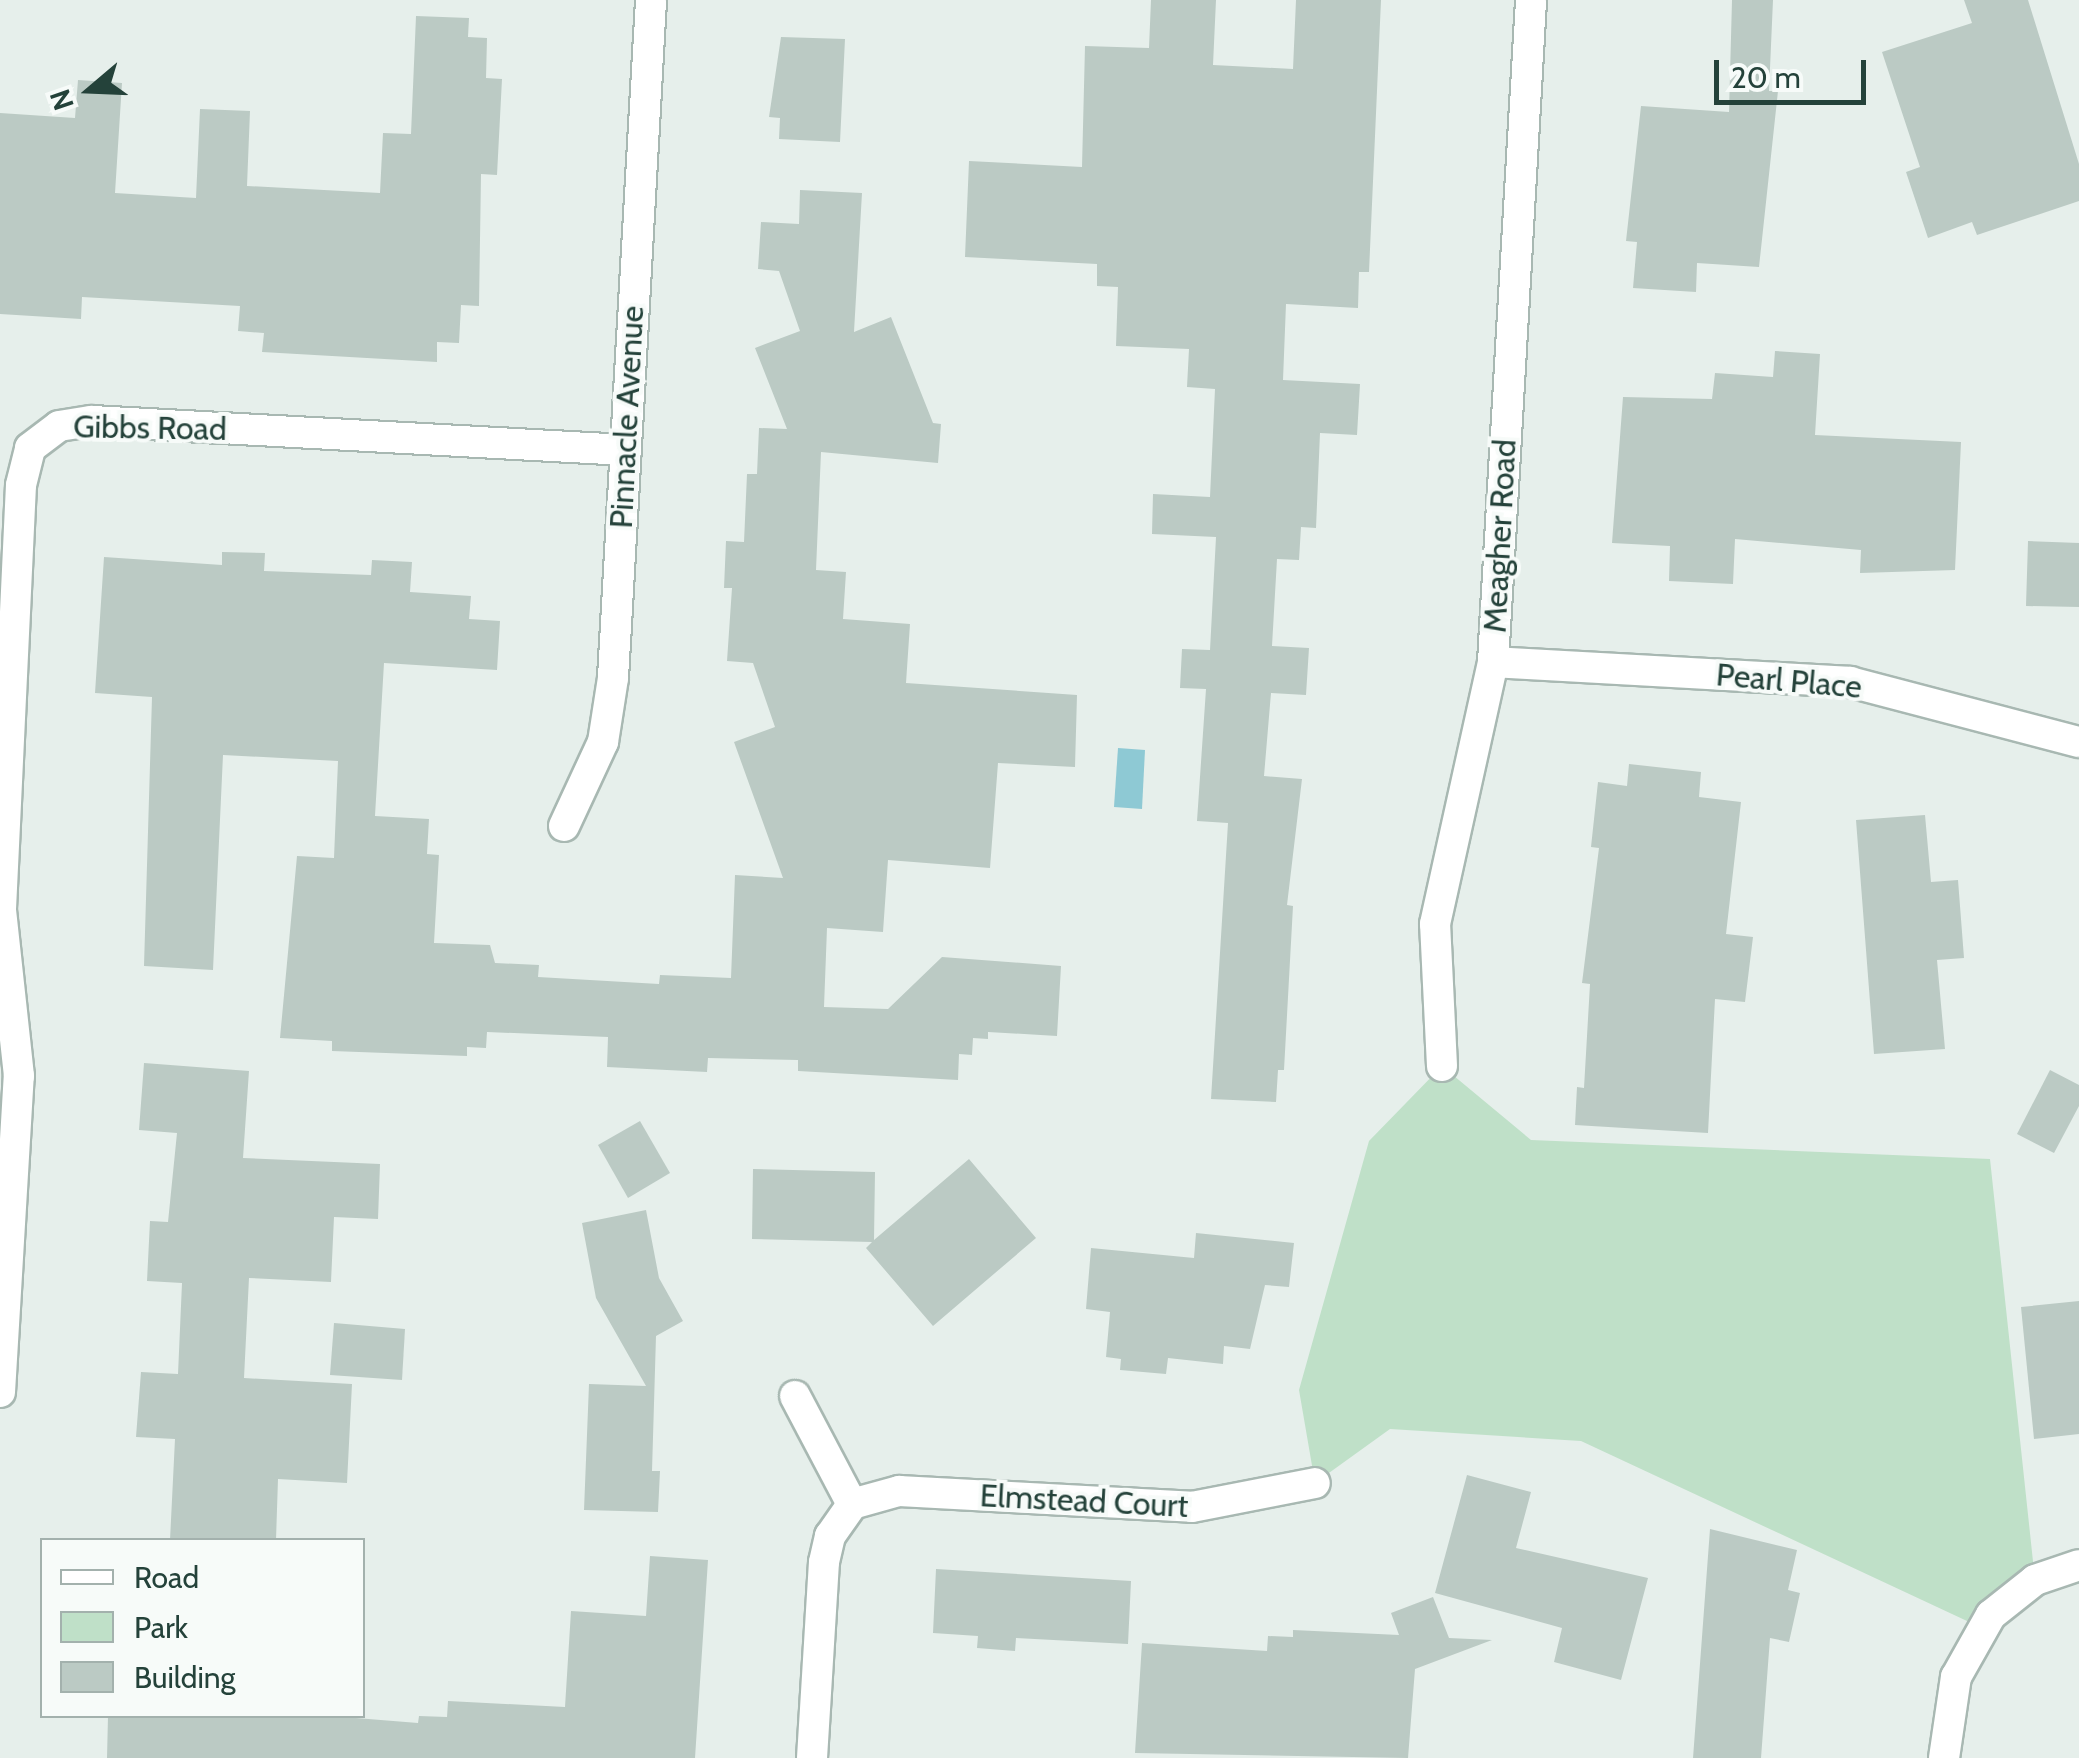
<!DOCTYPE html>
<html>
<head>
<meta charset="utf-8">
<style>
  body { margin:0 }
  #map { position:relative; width:2079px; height:1758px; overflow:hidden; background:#e6efeb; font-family:Cabin,sans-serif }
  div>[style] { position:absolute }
  .green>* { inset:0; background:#bfe0c8 }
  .water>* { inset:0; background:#8ec9d4 }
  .building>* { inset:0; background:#bbcac4 }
  .roads { filter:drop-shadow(2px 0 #a8b8b2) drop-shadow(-2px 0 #a8b8b2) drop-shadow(0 2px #a8b8b2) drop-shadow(0 -2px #a8b8b2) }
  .minor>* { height:30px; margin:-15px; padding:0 15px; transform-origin:15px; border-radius:15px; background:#fff }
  span { translate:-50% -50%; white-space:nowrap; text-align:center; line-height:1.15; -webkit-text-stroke:8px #f7fbf9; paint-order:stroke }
  .street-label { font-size:32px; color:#24423a }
  .legend { position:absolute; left:40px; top:1538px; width:325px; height:180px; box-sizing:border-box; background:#f7fbf9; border:2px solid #a3b1ad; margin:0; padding:12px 18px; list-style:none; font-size:30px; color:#24423a }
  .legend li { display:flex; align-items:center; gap:20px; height:50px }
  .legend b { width:50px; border:2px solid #a3b1ad }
  .north { position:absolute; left:40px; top:40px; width:100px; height:100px; -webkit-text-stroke:8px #f7fbf9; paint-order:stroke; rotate:251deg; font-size:28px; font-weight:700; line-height:40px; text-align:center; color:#24423a }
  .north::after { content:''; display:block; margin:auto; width:35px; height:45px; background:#24423a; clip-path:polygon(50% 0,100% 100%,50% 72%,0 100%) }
  .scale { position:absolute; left:1714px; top:60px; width:152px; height:45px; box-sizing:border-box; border:5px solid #24423a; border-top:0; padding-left:12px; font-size:30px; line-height:35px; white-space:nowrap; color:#24423a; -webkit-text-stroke:8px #f7fbf9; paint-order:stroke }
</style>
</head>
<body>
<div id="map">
  <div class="green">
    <div style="clip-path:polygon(1442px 1066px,1531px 1140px,1990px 1159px,2035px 1580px,1982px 1628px,1581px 1441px,1390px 1429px,1315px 1483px,1299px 1390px,1369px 1141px)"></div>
  </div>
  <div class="water">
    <div style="clip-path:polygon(1118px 748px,1145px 750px,1142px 809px,1114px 807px)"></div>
  </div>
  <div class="building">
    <div style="clip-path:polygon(1151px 0,1216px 0,1213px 65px,1293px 69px,1296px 0,1381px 0,1369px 272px,1359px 272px,1358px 308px,1286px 304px,1283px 380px,1360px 384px,1357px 435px,1320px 433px,1316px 528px,1301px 527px,1299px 560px,1277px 559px,1272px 646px,1309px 648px,1306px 695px,1271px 693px,1264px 776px,1302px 779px,1287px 905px,1293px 906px,1284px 1070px,1278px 1070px,1276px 1102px,1211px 1099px,1228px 823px,1197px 821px,1206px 689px,1180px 688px,1182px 649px,1210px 650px,1216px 537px,1152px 534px,1153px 494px,1210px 497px,1215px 389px,1187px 387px,1189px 349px,1116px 346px,1118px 287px,1097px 286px,1097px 264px,965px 257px,969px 161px,1082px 167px,1085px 46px,1149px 48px)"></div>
    <div style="clip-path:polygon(1732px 0,1773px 0,1769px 91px,1778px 91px,1759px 267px,1697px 263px,1696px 292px,1633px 288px,1637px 242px,1626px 241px,1641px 106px,1729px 112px)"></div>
    <div style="clip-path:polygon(1964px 0,2028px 0,2079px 164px,2079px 201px,1977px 235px,1972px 222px,1928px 238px,1906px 172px,1920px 167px,1882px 52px,1972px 23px)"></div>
    <div style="clip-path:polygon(416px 16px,469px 18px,468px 37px,487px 38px,486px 78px,502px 79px,497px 175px,481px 174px,479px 306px,461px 305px,459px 343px,437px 342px,437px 362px,262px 352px,264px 333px,238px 331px,240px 306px,82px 297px,81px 319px,0 314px,0 113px,75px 118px,78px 80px,122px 83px,115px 193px,196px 198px,200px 109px,250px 111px,247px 186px,380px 193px,383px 133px,411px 134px)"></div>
    <div style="clip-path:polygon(781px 37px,845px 39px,840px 142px,779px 139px,780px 118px,769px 117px)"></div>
    <div style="clip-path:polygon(800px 190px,862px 193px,854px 332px,891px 317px,933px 423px,941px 424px,938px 463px,821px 452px,816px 570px,846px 572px,843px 619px,910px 624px,906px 683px,1077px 695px,1075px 767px,998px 763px,990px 868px,888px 860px,883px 932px,827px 928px,824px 1007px,888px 1009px,942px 957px,1061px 966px,1057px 1036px,988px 1032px,988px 1039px,973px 1038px,972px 1055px,959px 1054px,958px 1080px,798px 1071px,798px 1060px,708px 1058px,707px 1072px,607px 1067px,608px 1037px,487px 1032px,486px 1048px,467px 1047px,467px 1056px,332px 1051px,332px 1041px,280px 1038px,297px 856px,334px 858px,338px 761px,223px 755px,213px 970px,144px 966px,152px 697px,95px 693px,104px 557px,222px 565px,222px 552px,265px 553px,264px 571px,371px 575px,372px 560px,412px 562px,410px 592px,471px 596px,469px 619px,500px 621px,497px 670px,384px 663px,375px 816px,429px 819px,427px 854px,439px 855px,434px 943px,490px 945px,495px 963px,539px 965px,538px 977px,659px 984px,660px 975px,731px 978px,735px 875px,783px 878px,734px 742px,775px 727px,753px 663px,727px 661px,732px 588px,724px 588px,726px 541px,744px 542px,747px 474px,757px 474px,759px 428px,787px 429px,755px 348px,800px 331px,779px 271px,758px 269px,761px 222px,799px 224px)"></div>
    <div style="clip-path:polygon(1775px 351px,1820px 354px,1815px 435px,1961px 442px,1955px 570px,1860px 573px,1861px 550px,1735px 539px,1733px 584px,1669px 581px,1670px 546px,1612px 543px,1623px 397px,1712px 399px,1715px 373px,1773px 377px)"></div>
    <div style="clip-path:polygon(2028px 541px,2079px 543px,2079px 607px,2026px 606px)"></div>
    <div style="clip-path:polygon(1629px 764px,1701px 772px,1699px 797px,1741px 802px,1726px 934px,1753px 937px,1745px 1002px,1715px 999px,1708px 1133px,1575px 1125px,1577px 1087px,1584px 1088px,1590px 984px,1582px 983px,1599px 848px,1591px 847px,1598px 782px,1627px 786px)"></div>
    <div style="clip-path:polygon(1925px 815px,1931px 882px,1958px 880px,1964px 958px,1937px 960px,1945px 1049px,1874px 1054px,1856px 820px)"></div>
    <div style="clip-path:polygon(144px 1063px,249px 1071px,243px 1158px,380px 1164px,378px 1219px,334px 1217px,331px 1282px,249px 1278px,244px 1378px,352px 1384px,347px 1483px,278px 1479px,276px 1540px,170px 1540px,175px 1439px,136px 1437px,141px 1372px,178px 1374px,182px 1283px,147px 1281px,150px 1221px,168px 1222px,177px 1133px,139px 1130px)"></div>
    <div style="clip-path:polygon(2050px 1070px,2079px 1085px,2079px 1106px,2054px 1153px,2017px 1134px)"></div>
    <div style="clip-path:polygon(640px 1121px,670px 1173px,628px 1198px,598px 1145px)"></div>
    <div style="clip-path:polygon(969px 1159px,1036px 1238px,933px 1326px,866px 1248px,872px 1242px,752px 1239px,753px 1169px,875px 1172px,874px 1240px)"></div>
    <div style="clip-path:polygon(646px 1210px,659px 1278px,683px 1321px,656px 1336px,652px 1471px,660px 1471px,658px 1512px,584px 1510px,589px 1384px,646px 1386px,596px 1298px,582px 1223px)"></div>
    <div style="clip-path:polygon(1196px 1233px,1294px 1243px,1289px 1287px,1265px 1285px,1250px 1349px,1224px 1346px,1223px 1364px,1168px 1358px,1166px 1374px,1120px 1370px,1121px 1359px,1106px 1357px,1110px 1312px,1086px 1309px,1091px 1248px,1194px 1258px)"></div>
    <div style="clip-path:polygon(2079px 1301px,2079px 1434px,2034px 1439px,2021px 1307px)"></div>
    <div style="clip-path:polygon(334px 1323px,405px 1329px,402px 1380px,330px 1375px)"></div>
    <div style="clip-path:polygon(1467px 1475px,1531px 1492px,1516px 1548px,1648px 1578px,1621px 1680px,1554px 1662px,1562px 1628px,1435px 1593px)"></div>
    <div style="clip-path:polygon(1710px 1529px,1797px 1550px,1788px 1590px,1800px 1593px,1789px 1642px,1770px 1638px,1761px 1758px,1693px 1758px)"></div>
    <div style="clip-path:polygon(650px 1556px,708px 1560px,695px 1758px,107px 1758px,108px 1716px,331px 1716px,418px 1723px,419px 1716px,447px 1717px,448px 1701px,565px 1707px,571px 1611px,646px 1616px)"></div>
    <div style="clip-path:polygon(936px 1569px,1131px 1581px,1128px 1644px,1016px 1638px,1015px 1651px,977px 1648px,978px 1636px,933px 1633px)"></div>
    <div style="clip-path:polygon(1433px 1597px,1449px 1638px,1492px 1640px,1415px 1669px,1408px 1758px,1135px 1753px,1142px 1643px,1267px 1651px,1268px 1636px,1293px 1637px,1293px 1630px,1399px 1635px,1391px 1613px)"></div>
  </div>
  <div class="roads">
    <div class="minor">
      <div style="left:1493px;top:662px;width:358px;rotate:3.2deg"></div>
      <div style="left:1850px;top:682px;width:237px;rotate:14.7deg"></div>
      <div style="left:564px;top:826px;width:93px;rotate:-65.1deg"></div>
      <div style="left:603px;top:742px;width:65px;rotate:-81.1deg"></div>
      <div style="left:613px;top:678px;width:679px;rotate:-86.79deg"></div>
      <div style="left:1442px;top:1066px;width:142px;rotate:-92.8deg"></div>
      <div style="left:1435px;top:924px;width:268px;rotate:-77.5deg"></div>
      <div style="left:1493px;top:662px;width:663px;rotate:-86.71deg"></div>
      <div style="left:0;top:1392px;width:317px;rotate:-86.6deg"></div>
      <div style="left:19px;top:1076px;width:168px;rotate:-96.2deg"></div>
      <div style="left:1px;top:909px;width:424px;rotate:-87.3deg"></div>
      <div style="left:21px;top:485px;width:38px;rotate:-76deg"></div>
      <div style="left:30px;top:448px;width:36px;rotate:-37deg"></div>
      <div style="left:59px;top:426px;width:33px;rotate:-9deg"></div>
      <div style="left:92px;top:421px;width:535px;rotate:3.11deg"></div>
      <div style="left:795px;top:1396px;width:122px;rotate:62.2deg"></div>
      <div style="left:812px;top:1758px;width:196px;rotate:-86.5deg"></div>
      <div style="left:824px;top:1562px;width:27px;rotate:-77deg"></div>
      <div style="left:830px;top:1536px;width:39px;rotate:-55deg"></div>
      <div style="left:852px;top:1504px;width:49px;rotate:-15.5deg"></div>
      <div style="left:899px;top:1491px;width:293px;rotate:3.1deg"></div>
      <div style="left:1192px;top:1507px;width:125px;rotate:-11deg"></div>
      <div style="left:1944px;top:1758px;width:82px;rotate:-81.6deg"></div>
      <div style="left:1956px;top:1677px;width:71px;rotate:-60.6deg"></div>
      <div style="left:1991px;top:1615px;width:56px;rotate:-38.5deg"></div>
      <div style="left:2035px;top:1580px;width:46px;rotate:-18.8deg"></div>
    </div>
  </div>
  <div class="street-label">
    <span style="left:627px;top:417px;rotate:-87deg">Pinnacle Avenue</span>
    <span style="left:150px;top:428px;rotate:1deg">Gibbs Road</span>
    <span style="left:1500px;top:536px;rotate:-87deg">Meagher Road</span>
    <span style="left:1789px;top:681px;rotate:5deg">Pearl Place</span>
    <span style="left:1084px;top:1501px;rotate:3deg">Elmstead Court</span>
  </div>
  <ul class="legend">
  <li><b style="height:12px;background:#fff"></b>Road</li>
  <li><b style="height:28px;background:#bfe0c8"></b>Park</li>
  <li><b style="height:28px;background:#bbcac4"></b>Building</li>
  </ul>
  <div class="north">N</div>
  <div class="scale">20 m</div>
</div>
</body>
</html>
